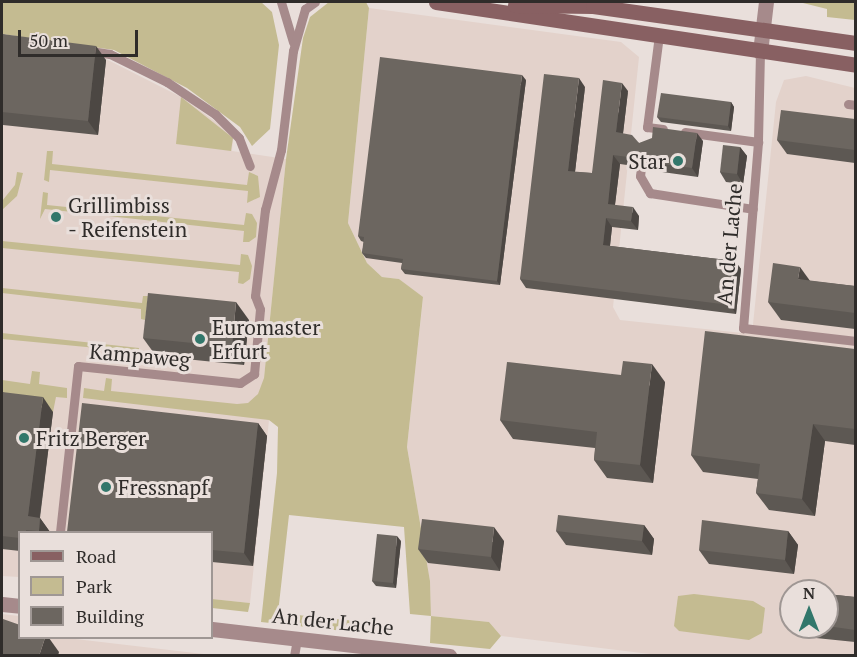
<!DOCTYPE html>
<html>
<head>
<meta charset="utf-8">
<style>
  body { margin:0 }
  #map { position:relative; width:857px; height:657px; overflow:hidden; background:#e9dfdb; font-family:"PT Serif",serif }
  div>[style] { position:absolute }
  .built>* { inset:0; background:#e3d2cb }
  .green>* { inset:0; background:#c4bb91 }
  .service>* { height:9px; margin:-4.5px; padding:0 4.5px; transform-origin:4.5px; border-radius:4.5px; background:#a68a8b }
  .minor>* { height:15px; margin:-7.5px; padding:0 7.5px; transform-origin:7.5px; border-radius:7.5px; background:#a68a8b }
  .secondary>* { height:15px; margin:-7.5px; padding:0 7.5px; transform-origin:7.5px; border-radius:7.5px; background:#886062 }
  .wall>* { inset:0; background:#5d5853 }
  .shaded-wall>* { inset:0; background:#4c4743 }
  .building>* { inset:0; background:#6c6660 }
  .dots>* { width:16px; height:16px; translate:-50% -50%; box-sizing:border-box; border:3px solid #e9dfdb; border-radius:50% }
  span { translate:-50% -50%; white-space:nowrap; text-align:center; line-height:1.15; -webkit-text-stroke:6px #e9dfdb; paint-order:stroke }
  .poi-label { font-size:21px; color:#2f2c2a }
  .right { translate:-100% -50%; text-align:right }
  .left { translate:0 -50%; text-align:left }
  .street-label { font-size:21px; color:#2f2c2a }
  .frame { position:absolute; inset:0; border:3px solid #2f2c2a; pointer-events:none }
  .legend { position:absolute; left:18px; top:531px; width:195px; height:108px; box-sizing:border-box; background:#e9dfdb; border:2px solid #9f9794; margin:0; padding:8px 10px; list-style:none; font-size:18px; color:#2f2c2a }
  .legend li { display:flex; align-items:center; gap:12px; height:30px }
  .legend b { width:30px; border:2px solid #9f9794 }
  .north { position:absolute; left:779px; top:579px; width:60px; height:60px; box-sizing:border-box; background:#e9dfdb; border:2px solid #9f9794; border-radius:50%; rotate:0deg; font-size:16px; font-weight:700; line-height:24px; text-align:center; color:#2f2c2a }
  .north::after { content:''; display:block; margin:auto; width:21px; height:27px; background:#32776b; clip-path:polygon(50% 0,100% 100%,50% 72%,0 100%) }
  .scale { position:absolute; left:18px; top:30px; width:120px; height:27px; box-sizing:border-box; border:3px solid #2f2c2a; border-top:0; padding-left:8px; font-size:18px; line-height:21px; white-space:nowrap; color:#2f2c2a; -webkit-text-stroke:4px #e9dfdb; paint-order:stroke }
</style>
</head>
<body>
<div id="map">
  <div class="built">
    <div style="clip-path:polygon(evenodd,369px 8px,621px 42px,639px 57px,613px 307px,620px 320px,752px 334px,776px 102px,784px 80px,806px 76px,855px 88px,855px 655px,658px 655px,501px 636px,489px 622px,431px 616px,430px 581px,407px 447px,423px 298px,399px 279px,382px 277px,367px 263px,348px 223px,369px 8px,791px 591px,827px 591px,827px 627px,791px 627px,791px 591px)"></div>
    <div style="clip-path:polygon(2px 46px,106px 59px,181px 97px,219px 124px,233px 138px,232px 151px,286px 159px,264px 378px,269px 420px,250px 603px,212px 599px,212px 532px,20px 532px,19px 577px,2px 576px)"></div>
    <div style="clip-path:polygon(2px 614px,19px 616px,20px 638px,67px 638px,212px 655px,2px 655px)"></div>
  </div>
  <div class="green">
    <div style="clip-path:polygon(2px 2px,261px 2px,272px 12px,279px 45px,270px 129px,252px 146px,240px 127px,187px 88px,114px 50px,2px 34px)"></div>
    <div style="clip-path:polygon(329px 2px,366px 2px,369px 8px,348px 223px,367px 263px,382px 277px,399px 279px,423px 297px,407px 447px,430px 581px,431px 616px,489px 622px,501px 636px,490px 649px,430px 643px,431px 616px,410px 614px,404px 527px,289px 515px,278px 613px,355px 621px,353px 632px,261px 622px,277px 473px,278px 427px,269px 420px,83px 398px,84px 388px,104px 391px,106px 378px,112px 379px,111px 391px,237px 404px,248px 403px,258px 394px,264px 378px,286px 159px,303px 38px,310px 17px)"></div>
    <div style="clip-path:polygon(799px 2px,855px 2px,855px 20px,827px 17px,827px 9px)"></div>
    <div style="clip-path:polygon(181px 97px,233px 138px,231px 151px,176px 144px)"></div>
    <div style="clip-path:polygon(47px 151px,53px 151px,52px 164px,247px 185px,249px 172px,258px 176px,260px 197px,247px 203px,248px 191px,50px 170px,49px 182px,44px 180px)"></div>
    <div style="clip-path:polygon(17px 172px,23px 173px,17px 196px,2px 210px,2px 201px,15px 185px)"></div>
    <div style="clip-path:polygon(43px 192px,48px 193px,47px 205px,244px 225px,246px 213px,252px 214px,257px 223px,256px 237px,249px 242px,243px 242px,244px 231px,45px 209px,40px 219px)"></div>
    <div style="clip-path:polygon(2px 241px,240px 265px,241px 254px,248px 255px,252px 266px,250px 279px,243px 284px,238px 283px,239px 272px,2px 248px)"></div>
    <div style="clip-path:polygon(2px 288px,142px 303px,143px 296px,148px 296px,145px 320px,141px 319px,141px 309px,2px 293px)"></div>
    <div style="clip-path:polygon(2px 333px,139px 348px,139px 352px,2px 339px)"></div>
    <div style="clip-path:polygon(2px 367px,2px 380px,30px 384px,32px 371px,40px 372px,39px 384px,67px 388px,67px 398px,56px 397px,53px 412px,2px 396px)"></div>
    <div style="clip-path:polygon(694px 594px,753px 601px,765px 608px,762px 633px,749px 640px,679px 631px,674px 626px,678px 596px)"></div>
    <div style="clip-path:polygon(212px 599px,250px 603px,248px 612px,212px 608px)"></div>
  </div>
  <div class="service">
    <div style="left:281px;top:2px;width:42px;rotate:73.3deg"></div>
    <div style="left:659px;top:35px;width:93px;rotate:97.4deg"></div>
    <div style="left:647px;top:127px;width:16px;rotate:7deg"></div>
    <div style="left:91px;top:51px;width:19px;rotate:9deg"></div>
    <div style="left:110px;top:54px;width:64px;rotate:26.2deg"></div>
    <div style="left:167px;top:82px;width:58px;rotate:33.7deg"></div>
    <div style="left:215px;top:114px;width:34px;rotate:45deg"></div>
    <div style="left:239px;top:138px;width:30px;rotate:69deg"></div>
    <div style="left:760px;top:52px;width:90px;rotate:91.3deg"></div>
    <div style="left:758px;top:142px;width:187px;rotate:94.6deg"></div>
    <div style="left:743px;top:328px;width:114px;rotate:6.6deg"></div>
    <div style="left:848px;top:104px;width:8px;rotate:7deg"></div>
    <div style="left:685px;top:132px;width:74px;rotate:7.8deg"></div>
    <div style="left:641px;top:167px;width:9px;rotate:96deg"></div>
    <div style="left:640px;top:176px;width:20px;rotate:60deg"></div>
    <div style="left:650px;top:193px;width:104px;rotate:8.8deg"></div>
    <div style="left:60px;top:532px;width:167px;rotate:-83.8deg"></div>
    <div style="left:78px;top:366px;width:163px;rotate:6deg"></div>
    <div style="left:240px;top:383px;width:17px;rotate:-33deg"></div>
    <div style="left:254px;top:374px;width:65px;rotate:-84.7deg"></div>
    <div style="left:260px;top:309px;width:14px;rotate:-111deg"></div>
    <div style="left:255px;top:296px;width:87px;rotate:-83.4deg"></div>
    <div style="left:265px;top:210px;width:62px;rotate:-75.1deg"></div>
    <div style="left:281px;top:150px;width:100px;rotate:-83.1deg"></div>
    <div style="left:293px;top:51px;width:44px;rotate:-74.1deg"></div>
    <div style="left:305px;top:9px;width:12px;rotate:-35deg"></div>
    <div style="left:294px;top:656px;width:17px;rotate:-80deg"></div>
  </div>
  <div class="minor">
    <div style="left:760px;top:52px;width:50px;rotate:-83.2deg"></div>
    <div style="left:2px;top:604px;width:18px;rotate:6deg"></div>
    <div style="left:212px;top:629px;width:239px;rotate:6.5deg"></div>
  </div>
  <div class="secondary">
    <div style="left:436px;top:2px;width:425px;rotate:8.5deg"></div>
    <div style="left:515px;top:5px;width:78px;rotate:0.7deg"></div>
    <div style="left:593px;top:6px;width:266px;rotate:8deg"></div>
  </div>
  <div class="wall">
    <div style="clip-path:polygon(2px 34px,106px 60px,98px 135px,3px 125px,2px 142px)"></div>
    <div style="clip-path:polygon(526px 80px,500px 285px,405px 274px,401px 269px,402px 263px,366px 258px,362px 253px,364px 242px,361px 241px,358px 236px)"></div>
    <div style="clip-path:polygon(585px 87px,575px 172px,592px 173px,628px 91px,623px 134px,639px 143px,703px 141px,698px 177px,655px 171px,642px 160px,634px 166px,620px 164px,615px 205px,639px 216px,638px 230px,612px 227px,610px 246px,735px 261px,741px 269px,736px 314px,526px 288px,520px 279px)"></div>
    <div style="clip-path:polygon(731px 102px,734px 107px,731px 131px,661px 122px,657px 117px)"></div>
    <div style="clip-path:polygon(855px 119px,855px 163px,787px 154px,777px 140px)"></div>
    <div style="clip-path:polygon(740px 147px,747px 156px,743px 184px,726px 182px,720px 172px)"></div>
    <div style="clip-path:polygon(810px 281px,855px 286px,855px 329px,781px 320px,768px 302px)"></div>
    <div style="clip-path:polygon(249px 320px,244px 365px,156px 356px,143px 338px)"></div>
    <div style="clip-path:polygon(855px 349px,855px 445px,825px 441px,815px 516px,769px 510px,756px 493px,758px 479px,703px 472px,691px 455px)"></div>
    <div style="clip-path:polygon(665px 382px,653px 483px,607px 478px,594px 460px,595px 448px,513px 439px,500px 420px)"></div>
    <div style="clip-path:polygon(2px 392px,53px 412px,40px 518px,50px 532px,20px 532px,20px 551px,2px 549px)"></div>
    <div style="clip-path:polygon(258px 423px,267px 436px,253px 566px,212px 562px,212px 532px)"></div>
    <div style="clip-path:polygon(644px 525px,654px 539px,652px 555px,566px 545px,556px 531px)"></div>
    <div style="clip-path:polygon(788px 531px,798px 545px,794px 574px,709px 564px,699px 550px)"></div>
    <div style="clip-path:polygon(401px 541px,396px 588px,376px 586px,372px 581px)"></div>
    <div style="clip-path:polygon(504px 541px,500px 571px,428px 563px,418px 549px)"></div>
    <div style="clip-path:polygon(827px 594px,855px 597px,855px 642px,806px 637px,799px 627px,827px 627px)"></div>
  </div>
  <div class="shaded-wall">
    <div style="clip-path:polygon(96px 46px,106px 60px,98px 135px,88px 121px)"></div>
    <div style="clip-path:polygon(522px 75px,526px 80px,500px 285px,497px 281px)"></div>
    <div style="clip-path:polygon(579px 78px,585px 87px,574px 180px,568px 171px)"></div>
    <div style="clip-path:polygon(622px 83px,628px 91px,622px 141px,616px 132px)"></div>
    <div style="clip-path:polygon(731px 102px,734px 107px,731px 131px,728px 126px)"></div>
    <div style="clip-path:polygon(2px 122px,3px 125px,2px 142px)"></div>
    <div style="clip-path:polygon(697px 133px,703px 141px,698px 177px,692px 168px)"></div>
    <div style="clip-path:polygon(740px 147px,747px 156px,743px 184px,737px 174px)"></div>
    <div style="clip-path:polygon(613px 155px,620px 164px,614px 212px,608px 204px)"></div>
    <div style="clip-path:polygon(633px 207px,639px 216px,638px 230px,631px 221px)"></div>
    <div style="clip-path:polygon(606px 218px,612px 227px,609px 254px,603px 245px)"></div>
    <div style="clip-path:polygon(735px 261px,741px 269px,736px 314px,730px 305px)"></div>
    <div style="clip-path:polygon(800px 267px,813px 285px,798px 279px)"></div>
    <div style="clip-path:polygon(236px 302px,249px 320px,244px 365px,232px 347px)"></div>
    <div style="clip-path:polygon(652px 364px,665px 382px,653px 483px,640px 465px)"></div>
    <div style="clip-path:polygon(43px 397px,53px 412px,38px 530px,28px 516px)"></div>
    <div style="clip-path:polygon(258px 423px,267px 436px,253px 566px,244px 553px)"></div>
    <div style="clip-path:polygon(813px 424px,825px 441px,815px 516px,802px 499px)"></div>
    <div style="clip-path:polygon(40px 518px,50px 532px,40px 532px,39px 531px)"></div>
    <div style="clip-path:polygon(644px 525px,654px 539px,652px 555px,642px 541px)"></div>
    <div style="clip-path:polygon(494px 527px,504px 541px,500px 571px,491px 557px)"></div>
    <div style="clip-path:polygon(788px 531px,798px 545px,794px 574px,785px 560px)"></div>
    <div style="clip-path:polygon(397px 536px,401px 541px,396px 588px,393px 583px)"></div>
    <div style="clip-path:polygon(45px 638px,49px 638px,59px 652px,58px 656px,39px 656px)"></div>
  </div>
  <div class="building">
    <div style="clip-path:polygon(2px 34px,96px 46px,88px 121px,2px 112px)"></div>
    <div style="clip-path:polygon(380px 57px,522px 75px,497px 281px,401px 269px,403px 259px,362px 253px,364px 237px,358px 236px)"></div>
    <div style="clip-path:polygon(544px 74px,579px 78px,568px 171px,592px 173px,603px 80px,622px 83px,616px 132px,632px 135px,639px 143px,652px 138px,653px 127px,697px 133px,692px 168px,648px 162px,636px 152px,628px 157px,613px 155px,608px 204px,633px 207px,631px 221px,606px 218px,603px 245px,735px 261px,730px 305px,520px 279px)"></div>
    <div style="clip-path:polygon(661px 93px,731px 102px,728px 126px,657px 117px)"></div>
    <div style="clip-path:polygon(781px 110px,855px 119px,855px 150px,777px 140px)"></div>
    <div style="clip-path:polygon(723px 145px,740px 147px,737px 174px,720px 172px)"></div>
    <div style="clip-path:polygon(773px 263px,800px 267px,798px 279px,855px 286px,855px 313px,768px 302px)"></div>
    <div style="clip-path:polygon(148px 293px,236px 302px,232px 347px,143px 338px)"></div>
    <div style="clip-path:polygon(705px 331px,855px 349px,855px 429px,813px 424px,802px 499px,756px 493px,760px 464px,691px 455px)"></div>
    <div style="clip-path:polygon(623px 361px,652px 364px,640px 465px,594px 460px,597px 432px,500px 420px,507px 362px,621px 375px)"></div>
    <div style="clip-path:polygon(2px 392px,43px 397px,28px 516px,40px 518px,39px 531px,26px 530px,26px 532px,20px 532px,20px 538px,2px 536px)"></div>
    <div style="clip-path:polygon(82px 403px,258px 423px,244px 553px,212px 550px,212px 532px,67px 532px)"></div>
    <div style="clip-path:polygon(558px 515px,644px 525px,642px 541px,556px 531px)"></div>
    <div style="clip-path:polygon(422px 519px,494px 527px,491px 557px,418px 549px)"></div>
    <div style="clip-path:polygon(702px 520px,788px 531px,785px 560px,699px 550px)"></div>
    <div style="clip-path:polygon(377px 534px,397px 536px,393px 583px,372px 581px)"></div>
    <div style="clip-path:polygon(827px 594px,855px 597px,855px 630px,827px 626px)"></div>
    <div style="clip-path:polygon(3px 619px,20px 625px,20px 638px,45px 638px,39px 656px,2px 656px,2px 625px)"></div>
  </div>
  <div class="dots">
    <div style="left:678px;top:161px;background:#32776b"></div>
    <div style="left:56px;top:217px;background:#32776b"></div>
    <div style="left:200px;top:339px;background:#32776b"></div>
    <div style="left:24px;top:438px;background:#32776b"></div>
    <div style="left:106px;top:487px;background:#32776b"></div>
  </div>
  <div class="poi-label">
    <span class="right" style="left:666px;top:161px">Star</span>
    <span class="left" style="left:68px;top:217px">Grillimbiss<br>- Reifenstein</span>
    <span class="left" style="left:212px;top:339px">Euromaster<br>Erfurt</span>
    <span class="left" style="left:36px;top:438px">Fritz Berger</span>
    <span class="left" style="left:118px;top:487px">Fressnapf</span>
  </div>
  <div class="street-label">
    <span style="left:729px;top:244px;rotate:-85deg">An der Lache</span>
    <span style="left:140px;top:355px;rotate:5deg">Kampaweg</span>
    <span style="left:333px;top:621px;rotate:6deg">An der Lache</span>
  </div>
  <div class="frame"></div>
  <ul class="legend">
  <li><b style="height:8px;background:#886062"></b>Road</li>
  <li><b style="height:16px;background:#c4bb91"></b>Park</li>
  <li><b style="height:16px;background:#6c6660"></b>Building</li>
  </ul>
  <div class="north">N</div>
  <div class="scale">50 m</div>
</div>
</body>
</html>
